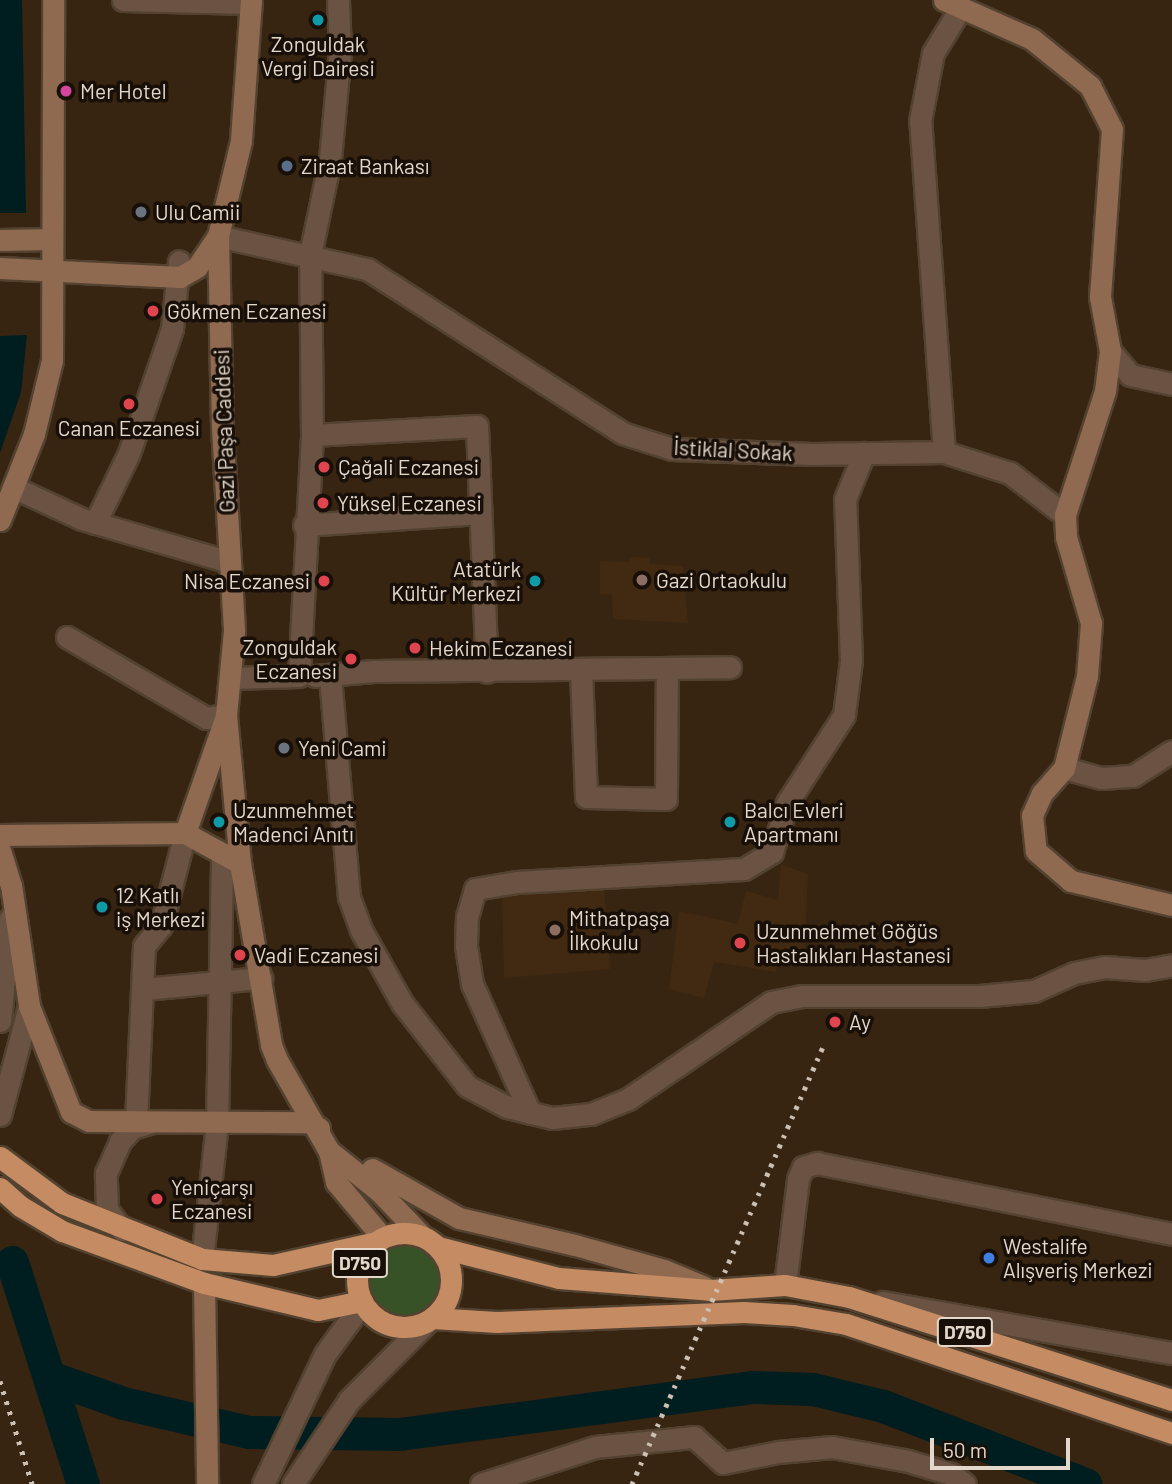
<!DOCTYPE html>
<html>
<head>
<meta charset="utf-8">
<style>
  body { margin:0 }
  #map { position:relative; width:1172px; height:1484px; overflow:hidden; background:#372512; font-family:Barlow,sans-serif }
  div>[style] { position:absolute }
  .built>* { inset:0; background:#412a11 }
  .green>* { inset:0; background:#365226 }
  .round { border-radius:50% }
  .water>* { inset:0; background:#001d20 }
  .river>* { height:33px; margin:-16.5px; padding:0 16.5px; transform-origin:16.5px; border-radius:16.5px; background:#001d20 }
  .roads { filter:drop-shadow(2px 0 #534230) drop-shadow(-2px 0 #534230) drop-shadow(0 2px #534230) drop-shadow(0 -2px #534230) }
  .street>* { height:21px; margin:-10.5px; padding:0 10.5px; transform-origin:10.5px; border-radius:10.5px; background:#6b5344 }
  .secondary>* { height:21px; margin:-10.5px; padding:0 10.5px; transform-origin:10.5px; border-radius:10.5px; background:#8f6a51 }
  .highway>* { height:21px; margin:-10.5px; padding:0 10.5px; transform-origin:10.5px; border-radius:10.5px; background:#c58c64 }
  .highway>.ring { margin:-10.5px; padding:0; box-sizing:content-box; background:none; border:21px solid #c58c64; border-radius:50% }
  .rail>* { height:5px; margin-top:-2.5px; transform-origin:0; background:repeating-linear-gradient(90deg,#cdc1b4 0 3.5px,transparent 0 10.5px) }
  .dots>* { width:19px; height:19px; translate:-50% -50%; box-sizing:border-box; border:4px solid #181008; border-radius:50% }
  span { translate:-50% -50%; white-space:nowrap; text-align:center; line-height:1.15; -webkit-text-stroke:7px #181008; paint-order:stroke }
  .shield-label span { padding:2px 5px; background:#181008; border:2px solid; border-radius:5px; -webkit-text-stroke-width:0 }
  .shield-label { font-size:19px; color:#e4d8cc; font-weight:700 }
  .poi-label { font-size:21px; color:#e4d8cc }
  .left { translate:0 -50%; text-align:left }
  .right { translate:-100% -50%; text-align:right }
  .street-label { font-size:21px; color:#e4d8cc }
  .scale { position:absolute; left:930px; top:1438px; width:140px; height:32px; box-sizing:border-box; border:4px solid #e4d8cc; border-top:0; padding-left:9px; font-size:21px; line-height:24px; white-space:nowrap; color:#e4d8cc; -webkit-text-stroke:5px #181008; paint-order:stroke }
</style>
</head>
<body>
<div id="map">
  <div class="built">
    <div style="clip-path:polygon(630px 557px,649px 558px,650px 564px,683px 566px,688px 623px,613px 619px,612px 595px,600px 594px,600px 561px,629px 562px)"></div>
    <div style="clip-path:polygon(781px 865px,808px 874px,804px 967px,778px 962px,776px 972px,714px 962px,704px 998px,669px 989px,679px 911px,738px 924px,746px 891px,778px 900px)"></div>
    <div style="clip-path:polygon(604px 887px,610px 969px,504px 978px,502px 890px)"></div>
  </div>
  <div class="green">
    <div class="round" style="left:362px;top:1237px;width:86px;height:86px"></div>
  </div>
  <div class="water">
    <div style="clip-path:polygon(0 0,22px 0,26px 213px,0 213px)"></div>
    <div style="clip-path:polygon(27px 335px,21px 392px,0 453px,0 336px)"></div>
  </div>
  <div class="river">
    <div style="left:12px;top:1262px;width:233px;rotate:72.3deg"></div>
    <div style="left:50px;top:1377px;width:77px;rotate:19.6deg"></div>
    <div style="left:123px;top:1403px;width:129px;rotate:13deg"></div>
    <div style="left:249px;top:1432px;width:150px;rotate:0.8deg"></div>
    <div style="left:399px;top:1434px;width:357px;rotate:-7.6deg"></div>
    <div style="left:753px;top:1387px;width:60px;rotate:1.9deg"></div>
    <div style="left:813px;top:1389px;width:72px;rotate:13.7deg"></div>
    <div style="left:883px;top:1406px;width:217px;rotate:21.1deg"></div>
  </div>
  <div class="roads">
    <div class="street">
      <div style="left:123px;top:0;width:128px;rotate:1.3deg"></div>
      <div style="left:218px;top:236px;width:153px;rotate:12.5deg"></div>
      <div style="left:367px;top:269px;width:303px;rotate:32.7deg"></div>
      <div style="left:622px;top:433px;width:52px;rotate:17.7deg"></div>
      <div style="left:672px;top:449px;width:140px;rotate:2deg"></div>
      <div style="left:812px;top:454px;width:132px;rotate:-0.9deg"></div>
      <div style="left:944px;top:452px;width:69px;rotate:17.7deg"></div>
      <div style="left:1010px;top:473px;width:69px;rotate:37.4deg"></div>
      <div style="left:1110px;top:351px;width:31px;rotate:50deg"></div>
      <div style="left:1130px;top:375px;width:43px;rotate:12.1deg"></div>
      <div style="left:312px;top:435px;width:165px;rotate:-3.1deg"></div>
      <div style="left:477px;top:426px;width:246px;rotate:87.7deg"></div>
      <div style="left:944px;top:452px;width:332px;rotate:-94.1deg"></div>
      <div style="left:920px;top:121px;width:69px;rotate:-79.2deg"></div>
      <div style="left:933px;top:53px;width:52px;rotate:-58.5deg"></div>
      <div style="left:13px;top:487px;width:76px;rotate:24.9deg"></div>
      <div style="left:82px;top:519px;width:154px;rotate:16.2deg"></div>
      <div style="left:95px;top:523px;width:78px;rotate:-64.1deg"></div>
      <div style="left:129px;top:453px;width:131px;rotate:-70.9deg"></div>
      <div style="left:172px;top:329px;width:68px;rotate:-84.1deg"></div>
      <div style="left:304px;top:525px;width:176px;rotate:-3.9deg"></div>
      <div style="left:67px;top:637px;width:161px;rotate:30.2deg"></div>
      <div style="left:206px;top:718px;width:20px;rotate:-9deg"></div>
      <div style="left:581px;top:671px;width:126px;rotate:87.7deg"></div>
      <div style="left:586px;top:797px;width:80px;rotate:1.4deg"></div>
      <div style="left:666px;top:799px;width:129px;rotate:-89.6deg"></div>
      <div style="left:315px;top:676px;width:59px;rotate:-4.8deg"></div>
      <div style="left:374px;top:671px;width:356px;rotate:-0.6deg"></div>
      <div style="left:330px;top:676px;width:222px;rotate:85.1deg"></div>
      <div style="left:349px;top:897px;width:35px;rotate:70deg"></div>
      <div style="left:361px;top:930px;width:84px;rotate:60.7deg"></div>
      <div style="left:402px;top:1003px;width:105px;rotate:51.9deg"></div>
      <div style="left:467px;top:1086px;width:45px;rotate:27.7deg"></div>
      <div style="left:507px;top:1107px;width:46px;rotate:13.7deg"></div>
      <div style="left:552px;top:1118px;width:39px;rotate:-6deg"></div>
      <div style="left:591px;top:1114px;width:40px;rotate:-22deg"></div>
      <div style="left:628px;top:1099px;width:173px;rotate:-34.1deg"></div>
      <div style="left:771px;top:1002px;width:31px;rotate:-11deg"></div>
      <div style="left:801px;top:996px;width:178px"></div>
      <div style="left:979px;top:996px;width:55px;rotate:-5.2deg"></div>
      <div style="left:1034px;top:991px;width:44px;rotate:-24.2deg"></div>
      <div style="left:1074px;top:973px;width:32px;rotate:-11deg"></div>
      <div style="left:1105px;top:967px;width:40px;rotate:4.3deg"></div>
      <div style="left:1145px;top:970px;width:27px;rotate:-10deg"></div>
      <div style="left:231px;top:678px;width:68px;rotate:-1.7deg"></div>
      <div style="left:299px;top:676px;width:241px;rotate:-86.9deg"></div>
      <div style="left:312px;top:435px;width:180px;rotate:-90.6deg"></div>
      <div style="left:310px;top:255px;width:98px;rotate:-78.2deg"></div>
      <div style="left:330px;top:159px;width:107px;rotate:-84.7deg"></div>
      <div style="left:340px;top:52px;width:52px;rotate:-92.2deg"></div>
      <div style="left:1064px;top:768px;width:39px;rotate:15deg"></div>
      <div style="left:1102px;top:778px;width:31px;rotate:-4deg"></div>
      <div style="left:1133px;top:776px;width:46px;rotate:-32.7deg"></div>
      <div style="left:144px;top:989px;width:118px;rotate:-5.4deg"></div>
      <div style="left:0;top:1021px;width:103px;rotate:-84.5deg"></div>
      <div style="left:530px;top:1113px;width:141px;rotate:-114.2deg"></div>
      <div style="left:472px;top:984px;width:39px;rotate:-99deg"></div>
      <div style="left:466px;top:945px;width:28px;rotate:-88deg"></div>
      <div style="left:467px;top:917px;width:29px;rotate:-74deg"></div>
      <div style="left:475px;top:889px;width:43px;rotate:-9.5deg"></div>
      <div style="left:517px;top:882px;width:227px;rotate:-3.3deg"></div>
      <div style="left:744px;top:869px;width:33px;rotate:-31deg"></div>
      <div style="left:772px;top:852px;width:51px;rotate:-73deg"></div>
      <div style="left:787px;top:803px;width:105px;rotate:-57.1deg"></div>
      <div style="left:844px;top:715px;width:55px;rotate:-82.7deg"></div>
      <div style="left:851px;top:660px;width:161px;rotate:-92.1deg"></div>
      <div style="left:845px;top:499px;width:50px;rotate:-67.6deg"></div>
      <div style="left:0;top:1115px;width:113px;rotate:-75.1deg"></div>
      <div style="left:136px;top:1121px;width:175px;rotate:-87.4deg"></div>
      <div style="left:144px;top:946px;width:26px;rotate:-50deg"></div>
      <div style="left:161px;top:926px;width:96px;rotate:-75.5deg"></div>
      <div style="left:122px;top:1230px;width:26px;rotate:-126deg"></div>
      <div style="left:107px;top:1209px;width:36px;rotate:-92deg"></div>
      <div style="left:106px;top:1173px;width:35px;rotate:-66deg"></div>
      <div style="left:120px;top:1141px;width:18px;rotate:-47deg"></div>
      <div style="left:132px;top:1128px;width:19px;rotate:-16deg"></div>
      <div style="left:202px;top:1259px;width:137px;rotate:-83.7deg"></div>
      <div style="left:217px;top:1123px;width:270px;rotate:-88.9deg"></div>
      <div style="left:785px;top:1285px;width:107px;rotate:-83deg"></div>
      <div style="left:798px;top:1179px;width:13px;rotate:-67deg"></div>
      <div style="left:803px;top:1167px;width:15px;rotate:-16deg"></div>
      <div style="left:817px;top:1163px;width:362px;rotate:11.3deg"></div>
      <div style="left:882px;top:1302px;width:294px;rotate:10deg"></div>
      <div style="left:263px;top:1484px;width:144px;rotate:-64.5deg"></div>
      <div style="left:325px;top:1354px;width:64px;rotate:-53.8deg"></div>
      <div style="left:293px;top:1484px;width:101px;rotate:-56.3deg"></div>
      <div style="left:349px;top:1400px;width:112px;rotate:-45deg"></div>
      <div style="left:481px;top:1484px;width:120px;rotate:-18deg"></div>
      <div style="left:595px;top:1447px;width:100px;rotate:-5.8deg"></div>
      <div style="left:694px;top:1437px;width:39px;rotate:42deg"></div>
      <div style="left:723px;top:1463px;width:56px;rotate:-11.3deg"></div>
      <div style="left:778px;top:1452px;width:54px;rotate:-5.3deg"></div>
      <div style="left:832px;top:1447px;width:77px;rotate:10.4deg"></div>
      <div style="left:908px;top:1461px;width:45px;rotate:16.8deg"></div>
      <div style="left:951px;top:1474px;width:17px;rotate:36deg"></div>
    </div>
    <div class="secondary">
      <div style="left:251px;top:0;width:141px;rotate:94.1deg"></div>
      <div style="left:241px;top:141px;width:98px;rotate:103.6deg"></div>
      <div style="left:218px;top:236px;width:191px;rotate:88.8deg"></div>
      <div style="left:222px;top:427px;width:204px;rotate:86.6deg"></div>
      <div style="left:234px;top:631px;width:84px;rotate:95.4deg"></div>
      <div style="left:226px;top:715px;width:149px;rotate:84.6deg"></div>
      <div style="left:240px;top:863px;width:185px;rotate:80.3deg"></div>
      <div style="left:271px;top:1045px;width:16px;rotate:68deg"></div>
      <div style="left:277px;top:1060px;width:105px;rotate:60.3deg"></div>
      <div style="left:329px;top:1151px;width:64px;rotate:38.7deg"></div>
      <div style="left:379px;top:1191px;width:64px;rotate:46.3deg"></div>
      <div style="left:944px;top:0;width:96px;rotate:23.9deg"></div>
      <div style="left:1032px;top:39px;width:75px;rotate:39deg"></div>
      <div style="left:1090px;top:86px;width:48px;rotate:62.9deg"></div>
      <div style="left:1112px;top:129px;width:168px;rotate:94.1deg"></div>
      <div style="left:1100px;top:297px;width:55px;rotate:79.5deg"></div>
      <div style="left:1110px;top:351px;width:40px;rotate:97.1deg"></div>
      <div style="left:1105px;top:391px;width:130px;rotate:107.9deg"></div>
      <div style="left:1065px;top:515px;width:22px;rotate:87deg"></div>
      <div style="left:1066px;top:537px;width:90px;rotate:73.8deg"></div>
      <div style="left:1091px;top:623px;width:53px;rotate:94.3deg"></div>
      <div style="left:1087px;top:676px;width:95px;rotate:104deg"></div>
      <div style="left:1064px;top:768px;width:33px;rotate:131deg"></div>
      <div style="left:1042px;top:793px;width:24px;rotate:114deg"></div>
      <div style="left:1032px;top:815px;width:36px;rotate:84deg"></div>
      <div style="left:1036px;top:851px;width:46px;rotate:40.6deg"></div>
      <div style="left:1071px;top:881px;width:104px;rotate:13.4deg"></div>
      <div style="left:0;top:240px;width:51px;rotate:-1.1deg"></div>
      <div style="left:0;top:268px;width:180px;rotate:2.9deg"></div>
      <div style="left:180px;top:277px;width:20px;rotate:-30deg"></div>
      <div style="left:197px;top:267px;width:37px;rotate:-56deg"></div>
      <div style="left:0;top:520px;width:92px;rotate:-68.4deg"></div>
      <div style="left:34px;top:434px;width:76px;rotate:-76.3deg"></div>
      <div style="left:52px;top:360px;width:360px;rotate:-89.8deg"></div>
      <div style="left:185px;top:833px;width:121px;rotate:-70.7deg"></div>
      <div style="left:0;top:835px;width:185px;rotate:-0.6deg"></div>
      <div style="left:185px;top:833px;width:63px;rotate:28.6deg"></div>
      <div style="left:0;top:850px;width:37px;rotate:73deg"></div>
      <div style="left:11px;top:885px;width:122px;rotate:81.5deg"></div>
      <div style="left:29px;top:1006px;width:114px;rotate:68.4deg"></div>
      <div style="left:71px;top:1112px;width:20px;rotate:27deg"></div>
      <div style="left:89px;top:1121px;width:221px;rotate:0.3deg"></div>
      <div style="left:310px;top:1122px;width:11px;rotate:34deg"></div>
      <div style="left:329px;top:1151px;width:32px;rotate:77deg"></div>
      <div style="left:336px;top:1182px;width:73px;rotate:50deg"></div>
      <div style="left:372px;top:1169px;width:100px;rotate:29.4deg"></div>
      <div style="left:459px;top:1218px;width:119px;rotate:13.1deg"></div>
      <div style="left:575px;top:1245px;width:92px;rotate:15.7deg"></div>
      <div style="left:664px;top:1270px;width:44px;rotate:22.5deg"></div>
      <div style="left:204px;top:1283px;width:201px;rotate:89.1deg"></div>
    </div>
    <div class="highway">
      <div style="left:0;top:1157px;width:77px;rotate:36.6deg"></div>
      <div style="left:62px;top:1203px;width:151px;rotate:21.8deg"></div>
      <div style="left:202px;top:1259px;width:71px;rotate:4.8deg"></div>
      <div style="left:273px;top:1265px;width:106px;rotate:-12.6deg"></div>
      <div style="left:0;top:1188px;width:27px;rotate:42deg"></div>
      <div style="left:20px;top:1206px;width:49px;rotate:30.8deg"></div>
      <div style="left:62px;top:1231px;width:151px;rotate:20.1deg"></div>
      <div style="left:204px;top:1283px;width:117px;rotate:13.3deg"></div>
      <div style="left:318px;top:1310px;width:45px;rotate:-11.6deg"></div>
      <div class="ring" style="left:357px;top:1233px;width:73px;height:73px"></div>
      <div style="left:438px;top:1247px;width:125px;rotate:14.4deg"></div>
      <div style="left:559px;top:1278px;width:151px;rotate:4.5deg"></div>
      <div style="left:710px;top:1290px;width:75px;rotate:-3.8deg"></div>
      <div style="left:785px;top:1285px;width:65px;rotate:10.6deg"></div>
      <div style="left:849px;top:1297px;width:339px;rotate:17.7deg"></div>
      <div style="left:432px;top:1318px;width:65px;rotate:3.5deg"></div>
      <div style="left:497px;top:1322px;width:247px;rotate:-2.3deg"></div>
      <div style="left:744px;top:1312px;width:49px;rotate:3.5deg"></div>
      <div style="left:793px;top:1315px;width:54px;rotate:9.6deg"></div>
      <div style="left:846px;top:1324px;width:344px;rotate:18.5deg"></div>
    </div>
  </div>
  <div class="rail">
    <div style="left:0;top:1381px;width:108px;rotate:72.7deg"></div>
    <div style="left:632px;top:1484px;width:482px;rotate:-66.4deg"></div>
  </div>
  <div class="dots">
    <div style="left:318px;top:20px;background:#0f9aa8"></div>
    <div style="left:66px;top:91px;background:#d1479c"></div>
    <div style="left:287px;top:166px;background:#5c6f8a"></div>
    <div style="left:141px;top:212px;background:#6b7280"></div>
    <div style="left:153px;top:311px;background:#e0444e"></div>
    <div style="left:129px;top:404px;background:#e0444e"></div>
    <div style="left:324px;top:467px;background:#e0444e"></div>
    <div style="left:323px;top:503px;background:#e0444e"></div>
    <div style="left:642px;top:580px;background:#8d6e63"></div>
    <div style="left:324px;top:581px;background:#e0444e"></div>
    <div style="left:535px;top:581px;background:#0f9aa8"></div>
    <div style="left:415px;top:648px;background:#e0444e"></div>
    <div style="left:351px;top:659px;background:#e0444e"></div>
    <div style="left:284px;top:748px;background:#6b7280"></div>
    <div style="left:219px;top:822px;background:#0f9aa8"></div>
    <div style="left:730px;top:822px;background:#0f9aa8"></div>
    <div style="left:102px;top:907px;background:#0f9aa8"></div>
    <div style="left:555px;top:930px;background:#8d6e63"></div>
    <div style="left:740px;top:943px;background:#e0444e"></div>
    <div style="left:240px;top:955px;background:#e0444e"></div>
    <div style="left:835px;top:1022px;background:#e0444e"></div>
    <div style="left:157px;top:1199px;background:#e0444e"></div>
    <div style="left:989px;top:1258px;background:#3f7fe0"></div>
  </div>
  <div class="shield-label">
    <span style="left:360px;top:1263px">D750</span>
    <span style="left:965px;top:1332px">D750</span>
  </div>
  <div class="poi-label">
    <span style="left:318px;top:56px">Zonguldak<br>Vergi Dairesi</span>
    <span class="left" style="left:80px;top:91px">Mer Hotel</span>
    <span class="left" style="left:301px;top:166px">Ziraat Bankası</span>
    <span class="left" style="left:155px;top:212px">Ulu Camii</span>
    <span class="left" style="left:167px;top:311px">Gökmen Eczanesi</span>
    <span style="left:129px;top:428px">Canan Eczanesi</span>
    <span class="left" style="left:338px;top:467px">Çağali Eczanesi</span>
    <span class="left" style="left:337px;top:503px">Yüksel Eczanesi</span>
    <span class="right" style="left:521px;top:581px">Atatürk<br>Kültür Merkezi</span>
    <span class="left" style="left:656px;top:580px">Gazi Ortaokulu</span>
    <span class="right" style="left:310px;top:581px">Nisa Eczanesi</span>
    <span class="right" style="left:337px;top:659px">Zonguldak<br>Eczanesi</span>
    <span class="left" style="left:429px;top:648px">Hekim Eczanesi</span>
    <span class="left" style="left:298px;top:748px">Yeni Cami</span>
    <span class="left" style="left:233px;top:822px">Uzunmehmet<br>Madenci Anıtı</span>
    <span class="left" style="left:744px;top:822px">Balcı Evleri<br>Apartmanı</span>
    <span class="left" style="left:116px;top:907px">12 Katlı<br>iş Merkezi</span>
    <span class="left" style="left:569px;top:930px">Mithatpaşa<br>İlkokulu</span>
    <span class="left" style="left:756px;top:943px">Uzunmehmet Göğüs<br>Hastalıkları Hastanesi</span>
    <span class="left" style="left:254px;top:955px">Vadi Eczanesi</span>
    <span class="left" style="left:849px;top:1022px">Ay</span>
    <span class="left" style="left:171px;top:1199px">Yeniçarşı<br>Eczanesi</span>
    <span class="left" style="left:1003px;top:1258px">Westalife<br>Alışveriş Merkezi</span>
  </div>
  <div class="street-label">
    <span style="left:224px;top:431px;rotate:-92deg">Gazi Paşa Caddesi</span>
    <span style="left:733px;top:450px;rotate:3deg">İstiklal Sokak</span>
  </div>
  <div class="scale">50 m</div>
</div>
</body>
</html>
